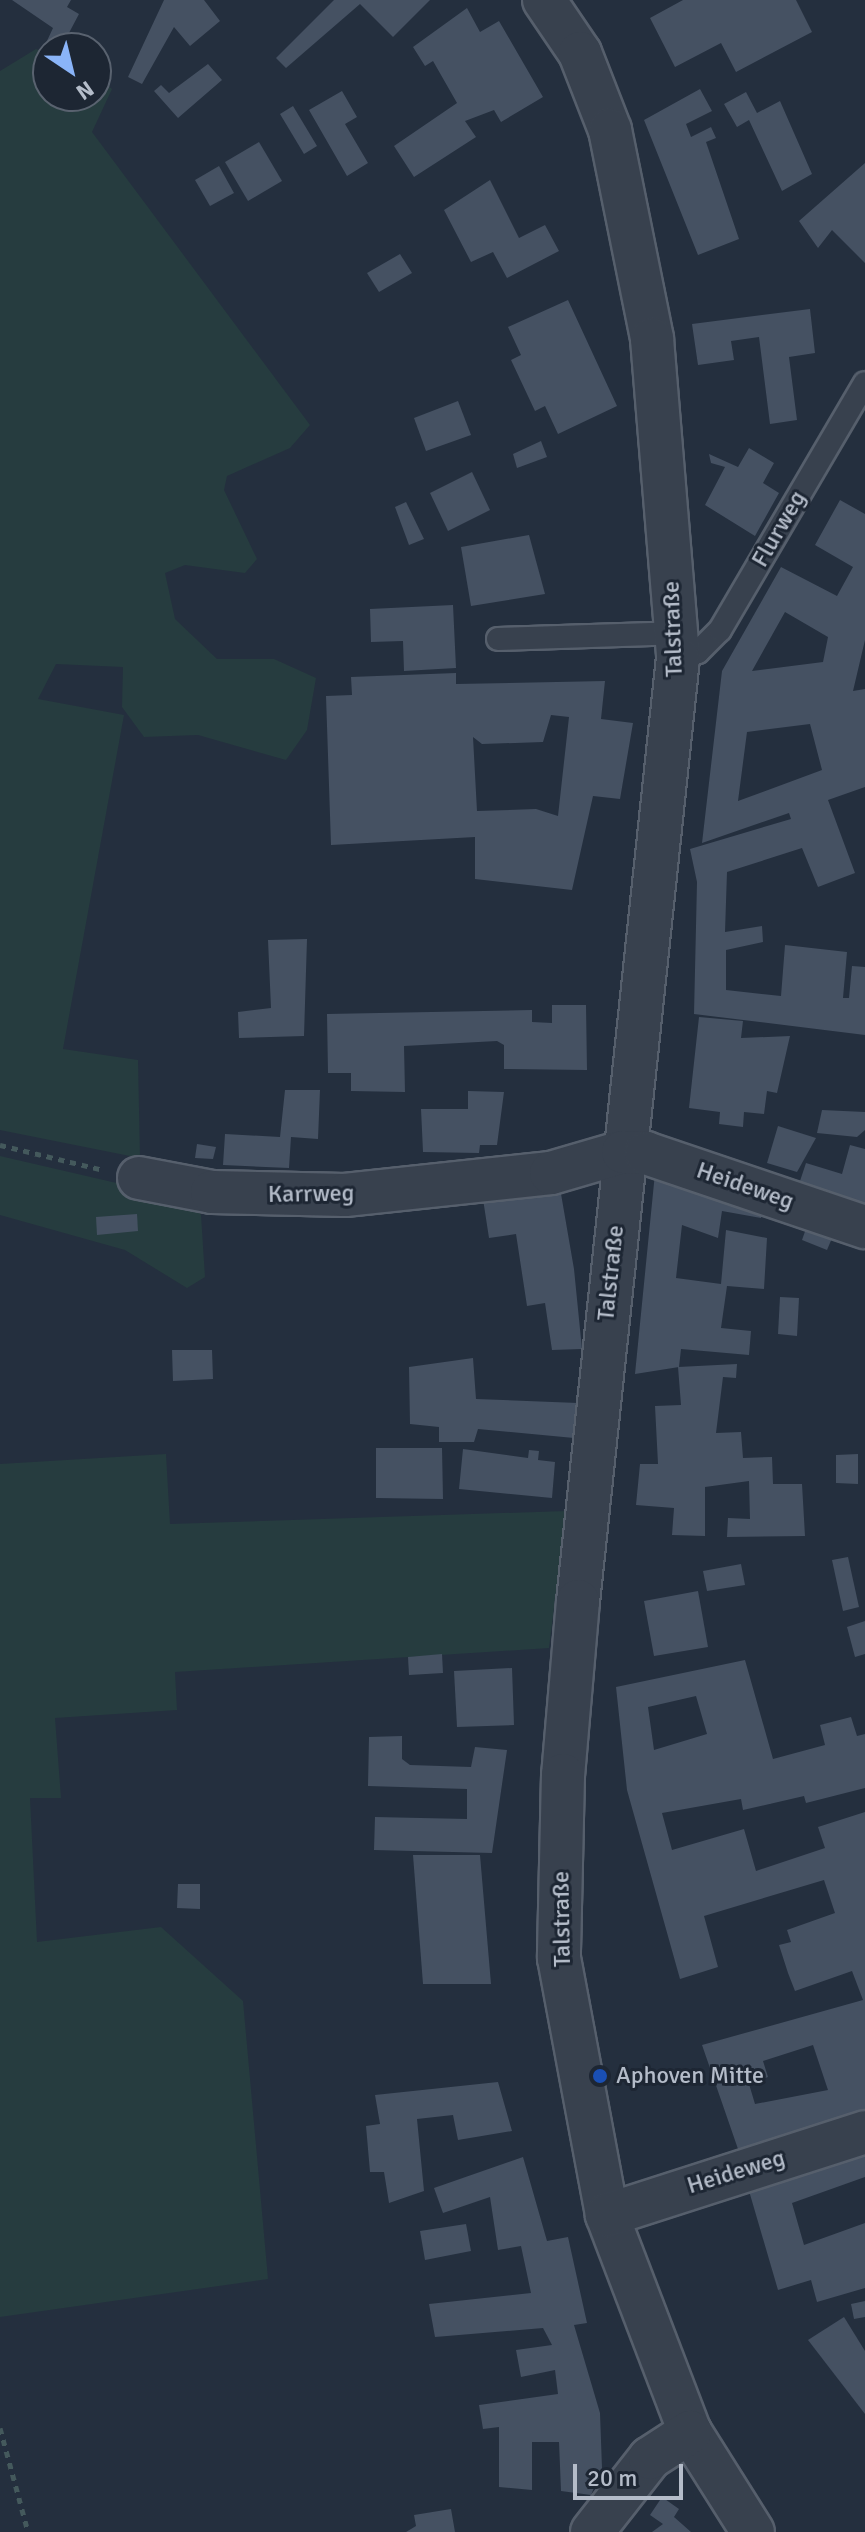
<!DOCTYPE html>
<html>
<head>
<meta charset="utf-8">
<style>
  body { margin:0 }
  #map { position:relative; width:865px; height:2532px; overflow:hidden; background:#242f3e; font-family:Signika,sans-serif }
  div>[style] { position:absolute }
  .green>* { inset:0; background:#263c3f }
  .building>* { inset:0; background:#455162 }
  .path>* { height:5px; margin-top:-2.5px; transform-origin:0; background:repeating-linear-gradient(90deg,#44595c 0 6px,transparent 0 12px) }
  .roads { filter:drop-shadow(2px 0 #565f6c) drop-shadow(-2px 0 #565f6c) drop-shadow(0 2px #565f6c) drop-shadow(0 -2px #565f6c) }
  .lane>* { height:22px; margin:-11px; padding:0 11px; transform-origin:11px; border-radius:11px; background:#38414e }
  .street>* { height:42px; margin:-21px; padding:0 21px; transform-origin:21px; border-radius:21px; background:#38414e }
  .dots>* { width:22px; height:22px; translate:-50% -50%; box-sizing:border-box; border:4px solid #1d2633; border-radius:50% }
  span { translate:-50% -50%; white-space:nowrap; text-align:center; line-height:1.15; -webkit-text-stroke:6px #1d2633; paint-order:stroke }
  .street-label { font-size:24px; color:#b4bcc9 }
  .poi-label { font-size:24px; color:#b4bcc9 }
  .left { translate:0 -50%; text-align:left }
  .north { position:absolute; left:32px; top:32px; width:80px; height:80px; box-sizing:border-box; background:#1d2633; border:2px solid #59626f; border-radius:50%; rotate:145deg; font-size:22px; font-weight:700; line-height:32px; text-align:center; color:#b4bcc9 }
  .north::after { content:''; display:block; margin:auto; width:28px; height:36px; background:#8ab4f8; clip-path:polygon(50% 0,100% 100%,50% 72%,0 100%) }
  .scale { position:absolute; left:573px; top:2464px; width:110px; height:36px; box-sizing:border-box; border:4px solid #b4bcc9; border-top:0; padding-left:10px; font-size:24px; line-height:28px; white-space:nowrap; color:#b4bcc9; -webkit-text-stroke:6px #1d2633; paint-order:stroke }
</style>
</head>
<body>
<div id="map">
  <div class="green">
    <div style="clip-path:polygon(36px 49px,48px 54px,48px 96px,96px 96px,96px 76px,112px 89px,92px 132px,310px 425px,290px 448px,227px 476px,224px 490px,257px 559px,245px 573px,185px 565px,165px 573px,175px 619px,217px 659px,274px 659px,316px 678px,307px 730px,286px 760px,198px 735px,144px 737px,122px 707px,123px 667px,56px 664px,38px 699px,124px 715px,63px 1049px,138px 1060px,140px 1158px,0 1130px,0 71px)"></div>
    <div style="clip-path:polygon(0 1156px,190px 1200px,201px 1215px,205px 1277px,187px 1288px,125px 1250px,0 1215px)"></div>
    <div style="clip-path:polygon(166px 1454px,170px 1524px,566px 1511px,549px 1648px,175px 1672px,177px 1710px,55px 1718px,61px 1798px,30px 1798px,37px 1942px,161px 1927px,243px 2001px,268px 2279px,0 2317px,0 1464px)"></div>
  </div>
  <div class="building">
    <div style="clip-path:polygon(12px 0,71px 0,67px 7px,79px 14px,61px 48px,46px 43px,53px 28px)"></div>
    <div style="clip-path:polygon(164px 0,204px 0,220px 21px,190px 46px,174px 27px,142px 84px,128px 77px)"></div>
    <div style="clip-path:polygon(334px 0,430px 0,393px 37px,360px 4px,286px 68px,276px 58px)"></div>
    <div style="clip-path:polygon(683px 0,796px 0,812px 32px,736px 72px,721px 43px,675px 67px,650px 18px)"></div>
    <div style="clip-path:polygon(467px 8px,480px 32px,499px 21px,543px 97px,501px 122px,494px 110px,465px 121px,476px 137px,414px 177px,394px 146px,457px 103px,433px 61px,425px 66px,413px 47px)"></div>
    <div style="clip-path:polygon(208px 64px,222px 80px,178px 118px,154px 91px,161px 85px,169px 93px)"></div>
    <div style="clip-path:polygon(700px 89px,712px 111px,686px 124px,691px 137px,711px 127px,716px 138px,706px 142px,739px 239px,698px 255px,644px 120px)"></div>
    <div style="clip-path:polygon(342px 91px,357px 117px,345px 124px,368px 163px,347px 176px,309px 110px)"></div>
    <div style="clip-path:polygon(746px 92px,757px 113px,780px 101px,812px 174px,782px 191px,749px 120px,737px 127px,724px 104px)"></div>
    <div style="clip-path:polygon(293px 106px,317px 146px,304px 154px,280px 114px)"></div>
    <div style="clip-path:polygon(259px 142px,282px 181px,248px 201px,225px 162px)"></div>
    <div style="clip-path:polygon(865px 163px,865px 263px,832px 230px,818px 248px,799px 221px)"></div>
    <div style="clip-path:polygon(219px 166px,234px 193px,210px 206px,195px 180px)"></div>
    <div style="clip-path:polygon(490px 180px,519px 238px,545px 225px,559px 251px,507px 278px,493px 252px,471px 262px,444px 210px)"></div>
    <div style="clip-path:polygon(400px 254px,412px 273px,379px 292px,367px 273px)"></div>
    <div style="clip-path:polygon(568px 300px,617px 406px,558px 434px,545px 406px,535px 411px,511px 360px,521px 355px,508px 327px)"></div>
    <div style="clip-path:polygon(810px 309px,815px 353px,789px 357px,797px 420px,770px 424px,759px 337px,731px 341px,734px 360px,698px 365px,692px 324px)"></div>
    <div style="clip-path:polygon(458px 401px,471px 435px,426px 451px,414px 418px)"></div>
    <div style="clip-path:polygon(541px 441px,547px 457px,517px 468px,513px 454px)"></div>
    <div style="clip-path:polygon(749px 448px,774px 463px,763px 483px,779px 493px,755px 536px,705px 505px,725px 467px,711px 463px,709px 454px,738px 467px)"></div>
    <div style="clip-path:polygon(472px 472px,490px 510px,448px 531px,430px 493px)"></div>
    <div style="clip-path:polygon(evenodd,840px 500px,865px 514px,865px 640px,853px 691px,865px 689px,865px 787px,828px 800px,855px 873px,818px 887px,802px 848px,727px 872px,725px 932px,762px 926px,763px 942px,726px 950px,726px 990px,781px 996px,785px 945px,847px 952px,843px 998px,849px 998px,852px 966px,865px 967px,865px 1035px,694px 1014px,697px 882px,690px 849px,791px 819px,789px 813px,702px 843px,722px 671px,781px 567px,837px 596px,853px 567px,815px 545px,840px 500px,785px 612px,828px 637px,823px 662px,752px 671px,785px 612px,840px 500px,810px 724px,822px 770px,738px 801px,747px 732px,810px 724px)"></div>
    <div style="clip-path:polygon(406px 502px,424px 539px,409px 545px,395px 507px)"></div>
    <div style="clip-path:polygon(529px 535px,545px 594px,471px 606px,461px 547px)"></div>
    <div style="clip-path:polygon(453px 605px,456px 668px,404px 671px,403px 641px,371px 642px,370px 609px)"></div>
    <div style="clip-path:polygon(evenodd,456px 673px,456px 684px,605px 681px,601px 719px,633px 723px,620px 799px,593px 796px,572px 890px,475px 879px,475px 837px,331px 845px,326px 696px,352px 695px,351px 677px,456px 673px,551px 715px,569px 717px,558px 816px,536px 809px,477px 811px,473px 737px,482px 744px,543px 742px,551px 715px)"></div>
    <div style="clip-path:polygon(307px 939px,304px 1036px,239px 1038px,238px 1012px,271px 1008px,268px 940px)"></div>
    <div style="clip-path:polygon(552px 1005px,586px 1005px,587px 1070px,504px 1069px,504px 1045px,497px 1041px,404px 1046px,405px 1092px,351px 1091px,351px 1073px,328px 1073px,327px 1014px,532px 1010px,532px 1022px,552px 1023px)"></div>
    <div style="clip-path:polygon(699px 1017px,743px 1021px,741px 1038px,790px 1036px,777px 1093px,767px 1091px,764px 1114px,744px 1112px,743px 1127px,719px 1124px,720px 1112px,689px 1108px)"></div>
    <div style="clip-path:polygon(285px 1090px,320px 1090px,318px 1139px,291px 1137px,289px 1168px,223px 1165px,225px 1134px,280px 1137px)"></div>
    <div style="clip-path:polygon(468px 1091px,504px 1092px,497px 1145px,480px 1145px,479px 1153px,423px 1152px,421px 1109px,468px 1109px)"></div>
    <div style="clip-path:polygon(822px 1110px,865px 1112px,865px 1130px,857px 1137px,817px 1133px)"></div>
    <div style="clip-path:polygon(778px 1126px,816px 1138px,797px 1172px,767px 1163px)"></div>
    <div style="clip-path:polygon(197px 1144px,216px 1147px,213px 1159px,195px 1158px)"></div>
    <div style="clip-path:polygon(850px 1145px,865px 1149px,865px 1205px,798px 1187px,806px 1163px,842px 1174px)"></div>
    <div style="clip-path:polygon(655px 1173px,765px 1201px,761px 1218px,722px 1211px,718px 1238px,682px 1225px,676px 1278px,721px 1284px,726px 1230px,767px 1238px,764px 1289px,727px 1286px,721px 1328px,751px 1331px,749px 1355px,681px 1349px,679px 1367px,635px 1374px)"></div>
    <div style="clip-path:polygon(560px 1188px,574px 1269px,582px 1349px,552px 1350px,545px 1303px,527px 1306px,516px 1234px,489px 1238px,483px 1199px)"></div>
    <div style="clip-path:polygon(137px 1214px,138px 1231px,97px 1235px,96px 1217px)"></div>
    <div style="clip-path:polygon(809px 1220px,835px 1231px,827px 1250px,802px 1240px)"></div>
    <div style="clip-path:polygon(780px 1297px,799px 1298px,797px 1336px,778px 1334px)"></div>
    <div style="clip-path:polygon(172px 1350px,212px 1350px,213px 1379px,173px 1381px)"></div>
    <div style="clip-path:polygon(473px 1358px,476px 1399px,578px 1403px,574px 1438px,478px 1429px,474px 1442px,439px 1442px,439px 1427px,410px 1424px,409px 1367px)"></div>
    <div style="clip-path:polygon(737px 1364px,736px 1378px,723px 1377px,716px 1433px,741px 1432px,743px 1458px,772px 1457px,773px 1484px,802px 1484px,805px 1536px,727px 1537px,728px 1518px,750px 1519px,749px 1481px,705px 1487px,705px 1536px,672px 1535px,674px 1508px,636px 1505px,640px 1464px,658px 1464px,655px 1406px,681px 1405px,678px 1367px)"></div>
    <div style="clip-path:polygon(376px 1448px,442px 1448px,443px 1499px,376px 1498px)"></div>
    <div style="clip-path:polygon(463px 1449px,528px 1458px,529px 1450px,539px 1451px,538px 1460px,555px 1462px,552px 1498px,459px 1489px)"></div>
    <div style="clip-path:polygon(858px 1454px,858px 1484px,836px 1483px,836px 1455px)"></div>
    <div style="clip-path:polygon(848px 1557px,859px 1607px,843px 1611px,832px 1560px)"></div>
    <div style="clip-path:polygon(741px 1564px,745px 1585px,707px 1591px,703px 1571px)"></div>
    <div style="clip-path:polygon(698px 1591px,708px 1647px,654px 1656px,644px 1601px)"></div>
    <div style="clip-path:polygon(865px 1621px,865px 1654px,855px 1657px,847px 1627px)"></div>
    <div style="clip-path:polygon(442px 1654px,443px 1673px,409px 1675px,408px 1657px)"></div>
    <div style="clip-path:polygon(evenodd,745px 1660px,773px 1759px,825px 1745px,820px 1725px,851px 1717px,857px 1736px,865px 1734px,865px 1788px,806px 1803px,804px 1796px,743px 1810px,741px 1799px,662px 1813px,672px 1850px,744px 1829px,756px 1871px,825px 1848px,818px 1827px,865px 1812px,865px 2117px,738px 2149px,702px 2045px,863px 2000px,852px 1971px,795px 1991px,788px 1973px,779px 1945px,791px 1942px,787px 1930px,835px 1913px,824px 1880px,704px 1916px,718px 1967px,680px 1979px,627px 1790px,616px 1687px,745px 1660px,696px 1696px,707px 1734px,654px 1750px,648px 1707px,696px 1696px,745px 1660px,813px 2045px,828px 2090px,755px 2104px,749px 2084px,768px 2077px,763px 2061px,813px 2045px)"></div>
    <div style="clip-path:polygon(512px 1668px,514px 1725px,457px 1727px,454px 1671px)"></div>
    <div style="clip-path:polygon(402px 1736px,402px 1759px,410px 1765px,471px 1767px,475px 1747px,507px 1750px,492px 1853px,374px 1850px,375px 1817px,467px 1819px,467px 1789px,368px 1786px,369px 1737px)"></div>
    <div style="clip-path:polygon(413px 1855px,480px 1855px,491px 1984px,423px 1984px)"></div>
    <div style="clip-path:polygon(178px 1884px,200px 1884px,200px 1909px,177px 1908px)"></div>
    <div style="clip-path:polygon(498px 2082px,512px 2131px,458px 2140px,453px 2115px,417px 2119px,424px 2191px,389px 2203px,384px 2172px,370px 2172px,366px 2126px,380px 2124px,375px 2095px)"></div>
    <div style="clip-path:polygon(865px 2144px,865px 2177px,792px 2203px,804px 2245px,865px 2223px,865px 2288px,817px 2302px,811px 2280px,778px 2290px,747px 2184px)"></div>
    <div style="clip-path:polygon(523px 2157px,547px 2241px,568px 2237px,587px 2323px,574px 2325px,600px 2413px,602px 2468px,591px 2495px,561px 2491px,559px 2442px,532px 2442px,532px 2490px,499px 2487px,499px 2427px,483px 2429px,479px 2405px,558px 2394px,555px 2370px,521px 2377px,516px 2350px,552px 2345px,543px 2328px,435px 2337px,429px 2304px,531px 2293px,521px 2246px,498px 2250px,490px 2197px,443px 2213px,434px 2188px)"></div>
    <div style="clip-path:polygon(466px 2224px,471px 2251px,425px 2260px,420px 2231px)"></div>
    <div style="clip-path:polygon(865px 2301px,865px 2317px,854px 2319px,851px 2304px)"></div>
    <div style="clip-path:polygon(844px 2317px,865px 2351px,865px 2414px,808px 2340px)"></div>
    <div style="clip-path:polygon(662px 2497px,679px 2509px,674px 2517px,691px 2532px,652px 2532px,663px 2524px,650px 2515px)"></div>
    <div style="clip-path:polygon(451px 2509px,455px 2532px,406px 2532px,416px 2526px,414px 2515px)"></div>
  </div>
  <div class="path">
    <div style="left:0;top:1145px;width:106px;rotate:13.6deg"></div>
    <div style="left:0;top:2428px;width:108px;rotate:74.9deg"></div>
  </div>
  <div class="roads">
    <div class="lane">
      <div style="left:498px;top:639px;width:177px;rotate:-1.9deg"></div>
      <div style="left:678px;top:658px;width:21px;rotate:-17deg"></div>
      <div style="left:698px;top:652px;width:31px;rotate:-45deg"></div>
      <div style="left:720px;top:630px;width:286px;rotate:-59.6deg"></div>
    </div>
    <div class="street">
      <div style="left:544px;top:0;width:64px;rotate:55.8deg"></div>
      <div style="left:580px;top:53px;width:83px;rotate:68.7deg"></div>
      <div style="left:610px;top:130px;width:213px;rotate:78.6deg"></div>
      <div style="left:652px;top:339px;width:320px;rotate:85.3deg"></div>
      <div style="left:678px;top:658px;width:948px;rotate:96.05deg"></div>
      <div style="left:578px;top:1601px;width:175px;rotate:94.9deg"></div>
      <div style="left:563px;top:1775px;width:183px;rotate:91.3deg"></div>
      <div style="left:559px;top:1958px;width:261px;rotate:79.4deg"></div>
      <div style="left:607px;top:2215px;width:232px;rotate:69.1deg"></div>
      <div style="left:690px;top:2432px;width:118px;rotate:57.8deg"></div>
      <div style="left:139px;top:1178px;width:74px;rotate:10.9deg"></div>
      <div style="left:212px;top:1192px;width:133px;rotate:1.3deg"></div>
      <div style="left:345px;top:1195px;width:207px;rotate:-6.1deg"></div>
      <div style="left:551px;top:1173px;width:75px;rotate:-16.3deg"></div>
      <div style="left:623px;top:1152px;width:23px;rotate:2deg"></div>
      <div style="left:646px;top:1153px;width:231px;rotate:18.7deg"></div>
      <div style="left:607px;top:2215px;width:271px;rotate:-17.8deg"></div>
      <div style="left:592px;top:2532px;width:94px;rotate:-51.9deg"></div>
      <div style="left:650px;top:2458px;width:48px;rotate:-33deg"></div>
    </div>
  </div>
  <div class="dots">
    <div style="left:600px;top:2076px;background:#1a4fb4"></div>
  </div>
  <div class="street-label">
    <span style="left:779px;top:529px;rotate:-60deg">Flurweg</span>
    <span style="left:673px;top:629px;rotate:-92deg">Talstraße</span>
    <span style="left:745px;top:1186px;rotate:19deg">Heideweg</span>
    <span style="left:311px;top:1194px;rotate:-1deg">Karrweg</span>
    <span style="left:611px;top:1273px;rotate:-84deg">Talstraße</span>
    <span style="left:562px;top:1919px;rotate:-91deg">Talstraße</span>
    <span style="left:736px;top:2172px;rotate:-17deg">Heideweg</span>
  </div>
  <div class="poi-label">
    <span class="left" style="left:616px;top:2076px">Aphoven Mitte</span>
  </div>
  <div class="north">N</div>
  <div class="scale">20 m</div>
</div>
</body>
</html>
